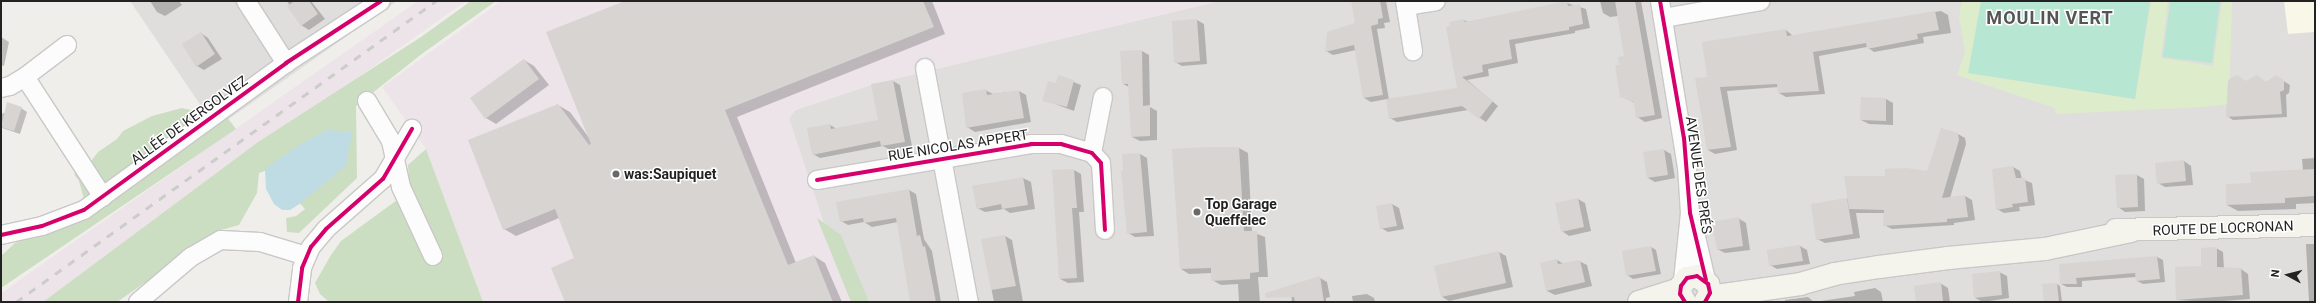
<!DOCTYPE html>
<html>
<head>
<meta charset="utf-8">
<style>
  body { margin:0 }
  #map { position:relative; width:2316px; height:303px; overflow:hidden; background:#f0eeeb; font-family:Roboto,sans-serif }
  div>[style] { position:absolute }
  .residential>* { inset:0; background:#dfdedc }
  .industrial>* { inset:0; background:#ede4e9 }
  .education>* { inset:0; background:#f8f7e8 }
  .grass>* { inset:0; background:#ddeccb }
  .forest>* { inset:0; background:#cbdec1 }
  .pitch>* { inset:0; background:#b7e6d2 }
  .water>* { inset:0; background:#bfdbe3 }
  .shadow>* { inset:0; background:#0003 }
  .building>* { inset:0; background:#d7d4d2 }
  .roads { filter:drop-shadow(1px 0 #c9c8c7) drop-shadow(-1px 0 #c9c8c7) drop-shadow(0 1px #c9c8c7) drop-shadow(0 -1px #c9c8c7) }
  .street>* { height:18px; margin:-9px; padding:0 9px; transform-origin:9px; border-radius:9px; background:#fdfcfc }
  .secondary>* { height:22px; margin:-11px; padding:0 11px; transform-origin:11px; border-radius:11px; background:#f4f4ed }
  .rail>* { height:3px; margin-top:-1.5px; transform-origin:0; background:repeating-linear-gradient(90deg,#ccc 0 8px,transparent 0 16px) }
  .cycleway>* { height:4px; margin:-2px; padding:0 2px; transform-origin:2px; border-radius:2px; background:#d6006c }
  .dots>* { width:11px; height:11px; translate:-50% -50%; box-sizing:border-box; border:2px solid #fff; border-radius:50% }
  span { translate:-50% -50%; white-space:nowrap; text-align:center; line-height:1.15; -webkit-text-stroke:3px #fff; paint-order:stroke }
  .street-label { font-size:14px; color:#222 }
  .poi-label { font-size:14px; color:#222; font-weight:700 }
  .left { translate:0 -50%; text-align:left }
  .district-label { font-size:18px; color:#555; font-weight:700; letter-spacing:1px }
  .frame { position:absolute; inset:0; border:2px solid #222; pointer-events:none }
  .north { position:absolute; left:2268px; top:255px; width:40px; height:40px; -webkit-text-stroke:3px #fff; paint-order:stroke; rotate:277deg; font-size:11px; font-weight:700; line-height:16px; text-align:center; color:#222 }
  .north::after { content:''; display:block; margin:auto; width:14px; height:18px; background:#222; clip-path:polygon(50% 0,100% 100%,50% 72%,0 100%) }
</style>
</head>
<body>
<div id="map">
  <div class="residential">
    <div style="clip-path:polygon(130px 1px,397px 1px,216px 128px)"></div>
    <div style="clip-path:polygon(1219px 1px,2315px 1px,2315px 302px,864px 302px,828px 236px,789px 119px,795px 110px,874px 84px)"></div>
  </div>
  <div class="industrial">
    <div style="clip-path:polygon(418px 1px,466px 1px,346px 86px,258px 142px,43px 302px,1px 302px,1px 294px,18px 281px)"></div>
    <div style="clip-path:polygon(501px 1px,1219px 1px,874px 84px,795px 110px,789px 119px,828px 236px,864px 302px,483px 302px,426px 149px,382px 87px)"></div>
  </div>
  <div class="education">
    <div style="clip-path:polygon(2284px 1px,2315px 1px,2315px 32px,2288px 34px)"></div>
  </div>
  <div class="grass">
    <div style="clip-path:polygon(1962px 1px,1981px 1px,1969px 73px,2135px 99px,2151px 1px,2168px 1px,2161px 58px,2213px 66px,2222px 1px,2232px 1px,2229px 104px,2204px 107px,2056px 114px,2055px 108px,1957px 75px,1965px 52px,1959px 17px)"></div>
  </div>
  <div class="forest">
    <div style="clip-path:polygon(471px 1px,496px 1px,423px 53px,356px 106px,357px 178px,299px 233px,287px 232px,286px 218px,296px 216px,305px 209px,270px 169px,259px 173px,257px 193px,239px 225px,221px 230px,117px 302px,43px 302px,258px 142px,421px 37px)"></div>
    <div style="clip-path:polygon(182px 108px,199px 112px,203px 132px,226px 116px,236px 129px,1px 288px,1px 256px,15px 243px,34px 237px,85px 203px,79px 181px,74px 174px,89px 164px,98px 152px,117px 139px,123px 131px,152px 116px)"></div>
    <div style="clip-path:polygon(426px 149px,483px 302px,329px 302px,320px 294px,315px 283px,331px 255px,341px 241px,397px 200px,426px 262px,409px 186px,408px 165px)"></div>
    <div style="clip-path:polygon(817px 218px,841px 235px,869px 302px,851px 302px)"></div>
  </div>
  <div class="pitch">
    <div style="clip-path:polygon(1981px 1px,2150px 1px,2135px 99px,1968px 73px)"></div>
    <div style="clip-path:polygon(2170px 1px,2220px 1px,2212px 63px,2163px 57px)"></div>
  </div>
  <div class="water">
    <div style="clip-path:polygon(327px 130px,352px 132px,346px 166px,298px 205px,290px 210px,282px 210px,274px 204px,266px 189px,265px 169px,299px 145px)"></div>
  </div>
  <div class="shadow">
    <div style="clip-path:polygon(150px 1px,179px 1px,182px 5px,165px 16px,157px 12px)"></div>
    <div style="clip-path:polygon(287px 1px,311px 1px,325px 19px,309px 30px,301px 25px)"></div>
    <div style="clip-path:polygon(627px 1px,932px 1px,945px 34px,737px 117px,796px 263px,814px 256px,825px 263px,842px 302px,566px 302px,575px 258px,559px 218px,516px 236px,504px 229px,558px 105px,570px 112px,590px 139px)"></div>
    <div style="clip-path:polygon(1361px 1px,1386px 1px,1390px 22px,1384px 23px,1385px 28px,1377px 29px,1389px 100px,1458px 89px,1451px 22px,1464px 20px,1468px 22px,1567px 3px,1586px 9px,1590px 28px,1575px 31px,1575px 33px,1515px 44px,1518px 63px,1488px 69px,1489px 76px,1467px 80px,1498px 106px,1486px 122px,1468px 110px,1397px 122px,1390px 118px,1387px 99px,1371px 102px,1364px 98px,1356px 50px,1333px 55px,1326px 51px,1356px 24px)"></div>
    <div style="clip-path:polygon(1600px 1px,1641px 1px,1662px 118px,1645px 122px,1637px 117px,1635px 103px,1621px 96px,1620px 65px,1625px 57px,1618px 16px,1610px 17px,1603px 13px)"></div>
    <div style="clip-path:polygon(1941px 11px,1948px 15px,1951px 33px,1923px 37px,1924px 43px,1874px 52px,1867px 47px,1819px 56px,1825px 94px,1786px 97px,1779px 93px,1778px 87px,1727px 91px,1737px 150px,1715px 154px,1708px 150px,1708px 78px,1786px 30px,1793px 36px)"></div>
    <div style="clip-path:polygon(1197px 20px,1204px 24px,1207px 64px,1182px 66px,1175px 62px)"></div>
    <div style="clip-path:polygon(201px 33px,208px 38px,222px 59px,204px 70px,197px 66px)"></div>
    <div style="clip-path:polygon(1px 37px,9px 42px,4px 66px,1px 65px)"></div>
    <div style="clip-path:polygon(1142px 51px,1149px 55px,1150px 107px,1157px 111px,1157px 140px,1140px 141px,1132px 137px,1129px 87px,1123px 84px)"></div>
    <div style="clip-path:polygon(524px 60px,534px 66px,549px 85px,496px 124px,486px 118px)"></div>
    <div style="clip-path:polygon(1059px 76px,1081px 85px,1074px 111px,1044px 100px,1057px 84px)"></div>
    <div style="clip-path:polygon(2257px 76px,2267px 83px,2282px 80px,2290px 85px,2289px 93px,2286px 95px,2287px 117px,2233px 120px,2227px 116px,2247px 82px)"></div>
    <div style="clip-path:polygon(893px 81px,900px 85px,912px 146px,890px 150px,883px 146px,820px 158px,813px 154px,808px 129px,830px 125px,837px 129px,879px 121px)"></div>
    <div style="clip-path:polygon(985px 90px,993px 94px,1019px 91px,1026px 95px,1031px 122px,975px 132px,967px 127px)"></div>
    <div style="clip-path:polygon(1886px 99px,1893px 103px,1893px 125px,1869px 124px,1861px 120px)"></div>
    <div style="clip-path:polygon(21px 108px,27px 112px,20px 134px,2px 128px,1px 133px,1px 114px)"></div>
    <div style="clip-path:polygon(1958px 134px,1965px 138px,1966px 144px,1950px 198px,1965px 196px,1972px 200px,1975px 220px,1954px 223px,1954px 225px,1892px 229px,1884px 225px,1885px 213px,1856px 213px,1860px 238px,1825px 243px,1817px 239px,1847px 199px,1886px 177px,1928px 172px)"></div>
    <div style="clip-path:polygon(1239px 148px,1248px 153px,1252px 232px,1265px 237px,1268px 277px,1258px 277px,1260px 302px,1239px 302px,1238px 284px,1221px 285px,1212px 280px,1212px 273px,1189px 274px,1181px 269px,1173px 150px)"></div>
    <div style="clip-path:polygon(1664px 150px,1671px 154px,1675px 178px,1655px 182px,1648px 178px)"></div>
    <div style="clip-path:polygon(1140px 154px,1147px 158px,1154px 236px,1135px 237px,1128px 233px,1124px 171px)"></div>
    <div style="clip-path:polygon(2315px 158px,2315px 203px,2296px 204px,2296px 209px,2238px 211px,2227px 205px,2252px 184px,2303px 171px,2302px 159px)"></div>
    <div style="clip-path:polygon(2184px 161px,2191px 166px,2193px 185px,2165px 187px,2158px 183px)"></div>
    <div style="clip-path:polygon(2013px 167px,2020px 171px,2022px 179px,2032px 183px,2035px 205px,2019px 207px,2020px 211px,2004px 213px,1997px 209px)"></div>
    <div style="clip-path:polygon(1074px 170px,1081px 174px,1084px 212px,1079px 212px,1084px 282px,1068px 283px,1060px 279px)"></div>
    <div style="clip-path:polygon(2137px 175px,2144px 179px,2145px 211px,2125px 212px,2118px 207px)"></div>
    <div style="clip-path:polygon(1023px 178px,1031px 182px,1035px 209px,1010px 213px,1004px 209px,985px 212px,977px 208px,974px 186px)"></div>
    <div style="clip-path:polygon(909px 190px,916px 194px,924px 239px,932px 251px,941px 302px,912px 302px,898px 222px,872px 227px,864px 222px,848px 225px,841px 221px)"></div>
    <div style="clip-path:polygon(1578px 199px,1585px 203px,1591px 231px,1569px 236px,1562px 231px)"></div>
    <div style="clip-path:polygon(1392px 204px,1399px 208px,1404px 229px,1388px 232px,1381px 228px)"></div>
    <div style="clip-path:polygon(1738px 218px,1746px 223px,1750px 250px,1725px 253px,1717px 249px)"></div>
    <div style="clip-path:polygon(1005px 236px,1012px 240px,1023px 302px,994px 302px,982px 240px)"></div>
    <div style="clip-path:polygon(2306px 244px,2315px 244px,2315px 302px,2309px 302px)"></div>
    <div style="clip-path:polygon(1800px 246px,1807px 250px,1810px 264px,1777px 269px,1770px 265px)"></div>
    <div style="clip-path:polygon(1651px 247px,1656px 250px,1661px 274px,1633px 279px,1627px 275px)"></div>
    <div style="clip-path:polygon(2216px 248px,2223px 252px,2224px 269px,2241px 269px,2248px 274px,2250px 299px,2209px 302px,2177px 300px)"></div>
    <div style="clip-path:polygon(1499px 252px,1506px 256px,1513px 287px,1449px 301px,1442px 297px)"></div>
    <div style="clip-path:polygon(2157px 257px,2163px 260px,2165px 282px,2143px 284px,2137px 281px,2136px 277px,2082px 281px,2082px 287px,2067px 287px,2061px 284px,2060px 265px)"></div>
    <div style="clip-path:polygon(1557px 260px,1564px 264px,1579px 261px,1587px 265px,1592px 286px,1555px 295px,1547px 291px,1542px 263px)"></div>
    <div style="clip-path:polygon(1999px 272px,2007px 276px,2009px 298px,1983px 302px,1975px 298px)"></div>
    <div style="clip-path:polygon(1320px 278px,1327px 282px,1330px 297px,1326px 298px,1326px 302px,1292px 302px,1290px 287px)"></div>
    <div style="clip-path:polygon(1940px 283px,1948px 288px,1950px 302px,1918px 302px)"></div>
    <div style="clip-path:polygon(2057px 284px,2060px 286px,2062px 302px,2045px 302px)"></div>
    <div style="clip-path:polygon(1875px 288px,1881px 292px,1883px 302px,1814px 302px,1855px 296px,1854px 292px)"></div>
    <div style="clip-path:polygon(1367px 294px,1374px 298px,1375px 302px,1353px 302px,1352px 296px)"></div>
    <div style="clip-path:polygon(1808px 297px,1814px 302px,1785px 302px,1785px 300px)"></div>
  </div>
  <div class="building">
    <div style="clip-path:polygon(295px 1px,309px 1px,318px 14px,301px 26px,287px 6px)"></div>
    <div style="clip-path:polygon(625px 1px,923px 1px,934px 27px,725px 110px,788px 265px,814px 255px,833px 302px,565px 302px,551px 268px,574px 258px,555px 209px,503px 230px,468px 140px,558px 104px,589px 145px,591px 144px,546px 32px)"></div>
    <div style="clip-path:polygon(1351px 1px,1380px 1px,1383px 18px,1378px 19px,1378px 24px,1371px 26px,1383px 95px,1363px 98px,1354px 45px,1325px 52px,1327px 32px,1355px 23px)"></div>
    <div style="clip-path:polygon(1567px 1px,1568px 6px,1580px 4px,1583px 24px,1569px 27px,1569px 30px,1509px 40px,1512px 59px,1482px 65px,1483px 72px,1462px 77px,1493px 101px,1479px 119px,1462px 106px,1389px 119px,1386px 99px,1457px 88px,1446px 27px,1450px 26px,1449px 22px,1464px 19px,1465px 22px)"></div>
    <div style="clip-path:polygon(1615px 1px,1635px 1px,1655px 115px,1636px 118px,1634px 102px,1620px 97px,1615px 65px,1619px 65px,1618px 57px,1624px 56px)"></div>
    <div style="clip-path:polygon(1935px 11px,1939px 30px,1917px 34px,1918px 39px,1867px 49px,1866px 43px,1813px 52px,1819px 91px,1778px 93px,1777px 84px,1720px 87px,1731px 147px,1707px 150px,1695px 78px,1707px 77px,1702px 42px,1786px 29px,1787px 36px)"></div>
    <div style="clip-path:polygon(1197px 19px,1200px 61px,1174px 63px,1172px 21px)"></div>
    <div style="clip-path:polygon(201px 32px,215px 54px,196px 67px,182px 44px)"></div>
    <div style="clip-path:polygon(1142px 50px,1143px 106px,1150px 105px,1150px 136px,1131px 137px,1128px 84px,1122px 84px,1120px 51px)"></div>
    <div style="clip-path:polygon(524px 59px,539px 79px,485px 119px,470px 98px)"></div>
    <div style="clip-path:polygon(1058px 75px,1074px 80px,1067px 107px,1042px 101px,1048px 81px,1056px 83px)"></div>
    <div style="clip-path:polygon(2237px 75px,2246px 81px,2257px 75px,2266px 82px,2276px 75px,2284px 80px,2284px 90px,2280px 92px,2282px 114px,2226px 117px,2228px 80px)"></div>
    <div style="clip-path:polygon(893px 80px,905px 142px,881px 146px,880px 141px,812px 155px,807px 128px,830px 124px,831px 129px,878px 120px,871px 84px)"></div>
    <div style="clip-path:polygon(986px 89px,987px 95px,1019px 90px,1024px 118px,966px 128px,962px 93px)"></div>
    <div style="clip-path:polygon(1861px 97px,1886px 98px,1886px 121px,1860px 120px)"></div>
    <div style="clip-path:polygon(7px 102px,22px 107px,14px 131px,1px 127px)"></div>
    <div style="clip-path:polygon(1941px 128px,1958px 133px,1959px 140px,1942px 198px,1965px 195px,1968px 217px,1947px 219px,1947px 222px,1883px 226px,1884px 210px,1849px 209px,1844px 176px,1885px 176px,1885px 169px,1907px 168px,1927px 171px)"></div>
    <div style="clip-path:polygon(1206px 147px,1239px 147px,1244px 231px,1257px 231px,1259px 272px,1250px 273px,1250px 279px,1211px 281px,1211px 268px,1180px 269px,1172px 149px)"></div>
    <div style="clip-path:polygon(1664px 149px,1668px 175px,1647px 178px,1643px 152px)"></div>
    <div style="clip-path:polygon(1140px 153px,1147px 232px,1127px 234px,1121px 171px,1123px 171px,1122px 154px)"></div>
    <div style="clip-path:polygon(2184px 160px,2186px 181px,2157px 184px,2155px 163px)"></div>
    <div style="clip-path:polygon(2013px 166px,2016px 178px,2025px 178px,2028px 202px,2012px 204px,2013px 207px,1996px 210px,1992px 169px)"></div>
    <div style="clip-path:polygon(1074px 169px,1077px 208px,1072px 208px,1077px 278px,1059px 279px,1052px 170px)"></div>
    <div style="clip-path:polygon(2315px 169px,2315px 196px,2285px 198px,2285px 203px,2226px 205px,2226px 184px,2251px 183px,2250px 172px)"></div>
    <div style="clip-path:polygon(2137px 174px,2138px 207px,2117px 208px,2115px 175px)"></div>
    <div style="clip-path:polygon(1023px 177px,1028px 205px,1002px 209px,1001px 204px,977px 209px,972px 186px)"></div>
    <div style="clip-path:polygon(909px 189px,917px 236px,920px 235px,923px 247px,925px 246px,936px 302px,910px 302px,896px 218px,864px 223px,863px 218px,840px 222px,836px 202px)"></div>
    <div style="clip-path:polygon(1578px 198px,1584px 227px,1561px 232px,1555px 203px)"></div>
    <div style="clip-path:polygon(1847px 198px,1853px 234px,1816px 240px,1811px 204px)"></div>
    <div style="clip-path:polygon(1392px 203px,1397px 226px,1380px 229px,1376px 206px)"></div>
    <div style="clip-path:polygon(1739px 217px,1743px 246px,1717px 250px,1712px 222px)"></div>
    <div style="clip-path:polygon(1005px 235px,1016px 286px,991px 290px,981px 239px)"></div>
    <div style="clip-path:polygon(1800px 245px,1803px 261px,1769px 266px,1767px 250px)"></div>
    <div style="clip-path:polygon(1651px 246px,1656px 271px,1626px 276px,1622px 251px)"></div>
    <div style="clip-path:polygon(2217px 247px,2217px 267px,2241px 268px,2243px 295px,2176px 300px,2175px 267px,2201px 266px,2201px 248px)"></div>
    <div style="clip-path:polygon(1499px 251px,1506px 283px,1441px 297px,1434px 266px)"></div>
    <div style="clip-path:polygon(2157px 256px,2160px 279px,2136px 281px,2135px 273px,2076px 278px,2077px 284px,2060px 284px,2059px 264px)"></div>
    <div style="clip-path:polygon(1557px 259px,1558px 264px,1580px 260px,1585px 282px,1546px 291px,1540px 263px)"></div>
    <div style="clip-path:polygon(2000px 271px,2002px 295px,1974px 298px,1972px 274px)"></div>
    <div style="clip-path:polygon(1320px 276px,1324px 302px,1295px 302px,1294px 297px,1266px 298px,1265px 293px)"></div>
    <div style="clip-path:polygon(1941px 282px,1943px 302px,1916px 302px,1914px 286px)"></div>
    <div style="clip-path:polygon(2057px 283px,2059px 302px,2044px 302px,2042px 284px)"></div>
  </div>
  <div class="roads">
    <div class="street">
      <div style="left:246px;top:1px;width:74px;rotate:57.2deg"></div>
      <div style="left:1405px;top:1px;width:51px;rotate:80.9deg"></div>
      <div style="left:1660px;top:1px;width:168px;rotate:80.8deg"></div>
      <div style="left:1687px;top:167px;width:46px;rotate:86.3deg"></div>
      <div style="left:1690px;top:213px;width:68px;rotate:95.9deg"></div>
      <div style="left:1406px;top:6px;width:30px;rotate:-9deg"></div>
      <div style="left:1663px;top:18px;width:99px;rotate:-9.8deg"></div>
      <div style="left:67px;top:45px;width:53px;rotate:142.7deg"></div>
      <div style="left:25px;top:77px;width:143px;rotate:57deg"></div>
      <div style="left:925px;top:68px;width:238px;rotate:79.4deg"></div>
      <div style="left:1px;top:88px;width:9px;rotate:-13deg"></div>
      <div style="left:10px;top:86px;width:17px;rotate:-31deg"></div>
      <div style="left:367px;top:101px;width:47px;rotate:59deg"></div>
      <div style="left:391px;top:141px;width:47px;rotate:77.7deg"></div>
      <div style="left:401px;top:187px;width:76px;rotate:65.1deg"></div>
      <div style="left:1092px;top:153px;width:57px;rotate:-78.9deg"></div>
      <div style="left:817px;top:180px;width:217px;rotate:-9.5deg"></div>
      <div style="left:1031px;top:144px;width:30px"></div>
      <div style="left:1061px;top:144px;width:32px;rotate:16deg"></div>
      <div style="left:1092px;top:153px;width:13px;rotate:48deg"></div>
      <div style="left:1101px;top:163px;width:67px;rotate:86.6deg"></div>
      <div style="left:1694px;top:228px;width:53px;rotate:77deg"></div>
      <div style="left:1px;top:235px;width:42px;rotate:-12.4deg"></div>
      <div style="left:42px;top:226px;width:45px;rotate:-20.9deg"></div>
      <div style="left:84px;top:210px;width:250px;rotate:-36deg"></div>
      <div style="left:286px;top:63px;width:113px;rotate:-33.1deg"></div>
      <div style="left:138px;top:302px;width:70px;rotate:-40.3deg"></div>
      <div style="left:191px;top:257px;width:34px;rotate:-30deg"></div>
      <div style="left:221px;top:240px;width:39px;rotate:3deg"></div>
      <div style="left:260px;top:242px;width:48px;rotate:16.9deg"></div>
      <div style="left:298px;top:302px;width:34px;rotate:-83deg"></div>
      <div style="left:302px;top:268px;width:23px;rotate:-67deg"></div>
      <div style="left:311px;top:247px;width:23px;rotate:-50deg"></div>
      <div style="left:326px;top:229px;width:76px;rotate:-41.3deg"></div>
      <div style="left:383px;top:179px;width:58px;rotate:-59.9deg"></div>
    </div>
    <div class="secondary">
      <div style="left:2116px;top:230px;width:199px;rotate:-1.4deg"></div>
      <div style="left:1709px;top:297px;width:92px;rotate:-8.1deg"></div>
      <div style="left:1800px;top:284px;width:35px;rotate:-16deg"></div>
      <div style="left:1834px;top:274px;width:46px;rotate:-8.8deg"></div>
      <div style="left:1879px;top:267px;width:70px;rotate:-7.4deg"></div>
      <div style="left:1948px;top:258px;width:97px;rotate:-5.3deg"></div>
      <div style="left:2045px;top:249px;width:88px;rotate:-11.8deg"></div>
      <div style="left:1639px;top:302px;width:43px;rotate:-17.6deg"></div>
      <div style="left:1685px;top:302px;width:9px;rotate:-122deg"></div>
      <div style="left:1680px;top:294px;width:8px;rotate:-83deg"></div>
      <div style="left:1681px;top:286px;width:10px;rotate:-53deg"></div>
      <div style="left:1687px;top:278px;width:10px;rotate:-11deg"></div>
      <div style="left:1697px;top:276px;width:14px;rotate:36deg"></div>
      <div style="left:1708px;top:284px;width:9px;rotate:77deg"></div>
      <div style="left:1710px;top:293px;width:10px;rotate:119deg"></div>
    </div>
  </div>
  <div class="rail">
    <div style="left:16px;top:302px;width:517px;rotate:-35.63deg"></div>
  </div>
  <div class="cycleway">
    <div style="left:1660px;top:1px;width:139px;rotate:80.1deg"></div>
    <div style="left:1684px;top:138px;width:75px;rotate:85.4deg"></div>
    <div style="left:1690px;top:213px;width:69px;rotate:76.6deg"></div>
    <div style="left:817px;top:180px;width:217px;rotate:-9.5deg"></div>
    <div style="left:1031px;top:144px;width:30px"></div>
    <div style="left:1061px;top:144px;width:32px;rotate:16deg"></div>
    <div style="left:1092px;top:153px;width:13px;rotate:48deg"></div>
    <div style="left:1101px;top:163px;width:67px;rotate:86.6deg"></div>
    <div style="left:1px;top:235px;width:42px;rotate:-12.4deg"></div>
    <div style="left:42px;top:226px;width:45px;rotate:-20.9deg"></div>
    <div style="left:84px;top:210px;width:250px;rotate:-36deg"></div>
    <div style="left:286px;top:63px;width:113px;rotate:-33.1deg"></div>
    <div style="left:298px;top:302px;width:34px;rotate:-83deg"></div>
    <div style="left:302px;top:268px;width:23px;rotate:-67deg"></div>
    <div style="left:311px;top:247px;width:23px;rotate:-50deg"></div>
    <div style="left:326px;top:229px;width:76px;rotate:-41.3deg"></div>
    <div style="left:383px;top:179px;width:58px;rotate:-59.9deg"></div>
    <div style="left:1685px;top:302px;width:9px;rotate:-122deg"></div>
    <div style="left:1680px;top:294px;width:8px;rotate:-83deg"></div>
    <div style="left:1681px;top:286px;width:10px;rotate:-53deg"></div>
    <div style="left:1687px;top:278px;width:10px;rotate:-11deg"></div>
    <div style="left:1697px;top:276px;width:14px;rotate:36deg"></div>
    <div style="left:1708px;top:284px;width:9px;rotate:77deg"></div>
    <div style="left:1710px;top:293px;width:10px;rotate:119deg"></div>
  </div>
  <div class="dots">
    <div style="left:616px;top:174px;background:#6a6968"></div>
    <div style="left:1197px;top:212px;background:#6a6968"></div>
  </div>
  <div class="street-label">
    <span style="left:189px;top:120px;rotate:-36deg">ALLÉE DE KERGOLVEZ</span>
    <span style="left:958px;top:145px;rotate:-9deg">RUE NICOLAS APPERT</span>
    <span style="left:1699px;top:175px;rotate:82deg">AVENUE DES PRÉS</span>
    <span style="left:2223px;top:228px;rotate:-2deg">ROUTE DE LOCRONAN</span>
  </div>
  <div class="poi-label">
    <span class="left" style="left:624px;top:174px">was:Saupiquet</span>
    <span class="left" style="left:1205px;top:212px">Top Garage<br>Queffelec</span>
  </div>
  <div class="district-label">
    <span style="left:2050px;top:18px">MOULIN VERT</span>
  </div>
  <div class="frame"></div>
  <div class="north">N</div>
</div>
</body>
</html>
